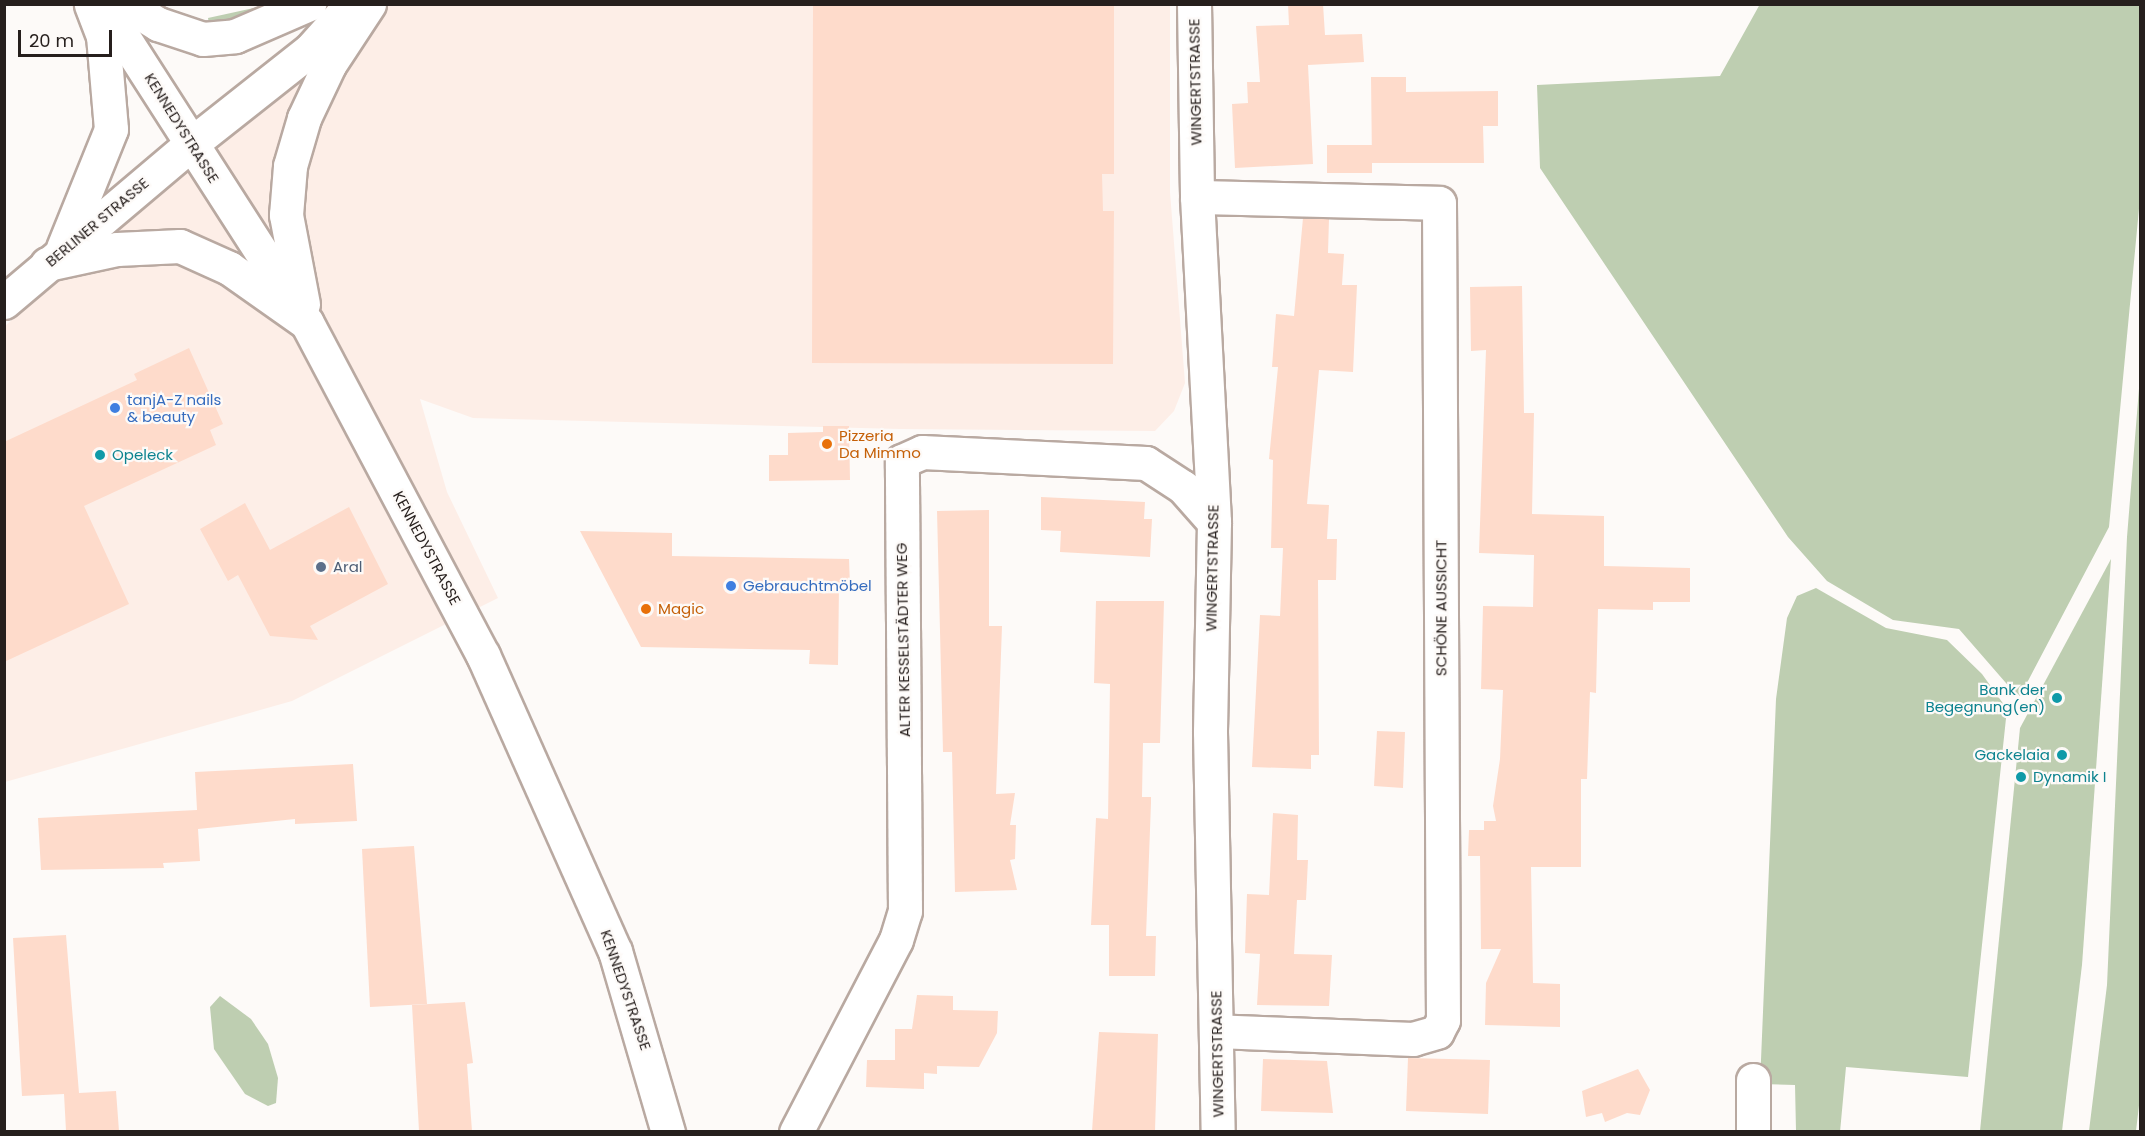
<!DOCTYPE html>
<html>
<head>
<meta charset="utf-8">
<style>
  body { margin:0 }
  #map { position:relative; width:2145px; height:1136px; overflow:hidden; background:#fdfaf8; font-family:Poppins,sans-serif }
  div>[style] { position:absolute }
  .built>* { inset:0; background:#fdeee7 }
  .green>* { inset:0; background:#beceb1 }
  .building>* { inset:0; background:#fedbcb }
  .roads { filter:drop-shadow(2px 0 #b9a9a1) drop-shadow(-2px 0 #b9a9a1) drop-shadow(0 2px #b9a9a1) drop-shadow(0 -2px #b9a9a1) }
  .minor>* { height:33px; margin:-16.5px; padding:0 16.5px; transform-origin:16.5px; border-radius:16.5px; background:#fff }
  .tertiary>* { height:33px; margin:-16.5px; padding:0 16.5px; transform-origin:16.5px; border-radius:16.5px; background:#fff }
  .secondary>* { height:33px; margin:-16.5px; padding:0 16.5px; transform-origin:16.5px; border-radius:16.5px; background:#fff }
  .dots>* { width:16px; height:16px; translate:-50% -50%; box-sizing:border-box; border:3px solid #fdfaf8; border-radius:50% }
  span { translate:-50% -50%; white-space:nowrap; text-align:center; line-height:1.15; -webkit-text-stroke:4.5px #fdfaf8; paint-order:stroke }
  .street-label { font-size:15px; color:#261f1d }
  .shop-label { font-size:15px; color:#366cbe }
  .left { translate:0 -50%; text-align:left }
  .food-label { font-size:15px; color:#c56008 }
  .culture-label { font-size:15px; color:#0d838f }
  .right { translate:-100% -50%; text-align:right }
  .service-label { font-size:15px; color:#4e5e75 }
  .frame { position:absolute; inset:0; border:6px solid #261f1d; pointer-events:none }
  .scale { position:absolute; left:18px; top:30px; width:94px; height:27px; box-sizing:border-box; border:3px solid #261f1d; border-top:0; padding-left:8px; font-size:18px; line-height:21px; white-space:nowrap; color:#261f1d; -webkit-text-stroke:4px #fdfaf8; paint-order:stroke }
</style>
</head>
<body>
<div id="map">
  <div class="built">
    <div style="clip-path:polygon(377px 5px,1170px 5px,1170px 192px,1185px 383px,1174px 411px,1155px 431px,900px 429px,473px 418px,420px 399px,447px 492px,498px 598px,292px 701px,5px 782px,5px 326px)"></div>
  </div>
  <div class="green">
    <div style="clip-path:polygon(1760px 4px,2140px 5px,2140px 198px,2109px 527px,2019px 698px,1959px 629px,1893px 620px,1827px 581px,1788px 537px,1540px 168px,1537px 85px,1720px 76px)"></div>
    <div style="clip-path:polygon(267px 5px,255px 20px,209px 24px,208px 18px)"></div>
    <div style="clip-path:polygon(2140px 376px,2140px 1097px,2136px 1131px,2089px 1131px,2107px 985px,2127px 537px)"></div>
    <div style="clip-path:polygon(2111px 559px,2082px 965px,2062px 1131px,1980px 1131px,2020px 728px)"></div>
    <div style="clip-path:polygon(1816px 588px,1886px 628px,1947px 640px,1982px 674px,2007px 709px,1968px 1077px,1846px 1067px,1840px 1132px,1796px 1131px,1795px 1085px,1760px 1084px,1776px 699px,1787px 618px,1797px 596px)"></div>
    <div style="clip-path:polygon(220px 996px,251px 1019px,268px 1044px,278px 1078px,276px 1103px,268px 1106px,245px 1094px,214px 1049px,210px 1007px)"></div>
  </div>
  <div class="building">
    <div style="clip-path:polygon(813px 4px,1114px 4px,1114px 174px,1102px 174px,1103px 211px,1114px 211px,1113px 364px,812px 363px)"></div>
    <div style="clip-path:polygon(1288px 4px,1323px 4px,1325px 35px,1362px 34px,1364px 62px,1308px 65px,1313px 164px,1235px 168px,1232px 104px,1248px 103px,1247px 82px,1260px 82px,1256px 26px,1289px 25px)"></div>
    <div style="clip-path:polygon(1371px 77px,1406px 77px,1406px 92px,1498px 91px,1498px 126px,1483px 126px,1484px 163px,1372px 163px)"></div>
    <div style="clip-path:polygon(1327px 145px,1372px 145px,1372px 173px,1327px 173px)"></div>
    <div style="clip-path:polygon(1303px 218px,1329px 219px,1328px 253px,1344px 254px,1342px 285px,1357px 285px,1353px 372px,1319px 370px,1307px 504px,1329px 505px,1327px 539px,1337px 539px,1336px 580px,1318px 580px,1319px 755px,1311px 755px,1311px 769px,1252px 767px,1260px 615px,1280px 616px,1283px 548px,1271px 548px,1273px 460px,1269px 459px,1278px 367px,1272px 367px,1276px 314px,1294px 316px)"></div>
    <div style="clip-path:polygon(1522px 286px,1524px 413px,1534px 413px,1532px 514px,1604px 516px,1604px 566px,1690px 568px,1690px 602px,1653px 602px,1653px 610px,1598px 609px,1596px 693px,1590px 692px,1587px 779px,1581px 779px,1581px 867px,1531px 867px,1533px 983px,1560px 984px,1560px 1027px,1485px 1025px,1486px 983px,1501px 949px,1481px 949px,1480px 856px,1468px 856px,1469px 830px,1484px 830px,1484px 821px,1496px 821px,1493px 806px,1500px 759px,1503px 690px,1481px 689px,1483px 606px,1533px 607px,1534px 555px,1479px 553px,1486px 350px,1471px 351px,1470px 287px)"></div>
    <div style="clip-path:polygon(189px 348px,223px 424px,210px 430px,216px 445px,84px 506px,129px 604px,4px 662px,4px 442px,137px 380px,134px 374px)"></div>
    <div style="clip-path:polygon(823px 426px,849px 426px,850px 480px,769px 481px,769px 455px,788px 455px,788px 433px,823px 432px)"></div>
    <div style="clip-path:polygon(1041px 497px,1145px 502px,1144px 519px,1152px 519px,1150px 557px,1060px 552px,1061px 531px,1041px 530px)"></div>
    <div style="clip-path:polygon(245px 503px,270px 550px,349px 507px,388px 584px,310px 626px,318px 640px,270px 636px,238px 575px,228px 581px,200px 529px)"></div>
    <div style="clip-path:polygon(989px 510px,989px 626px,1002px 626px,996px 794px,1015px 793px,1010px 825px,1016px 825px,1015px 859px,1010px 860px,1017px 890px,955px 892px,952px 752px,943px 752px,937px 511px)"></div>
    <div style="clip-path:polygon(580px 531px,672px 533px,672px 556px,849px 559px,850px 586px,839px 586px,838px 665px,809px 664px,810px 650px,641px 647px)"></div>
    <div style="clip-path:polygon(1096px 601px,1164px 601px,1160px 743px,1143px 743px,1142px 797px,1151px 797px,1151px 803px,1146px 936px,1156px 936px,1155px 976px,1109px 976px,1109px 925px,1091px 925px,1096px 818px,1108px 819px,1110px 684px,1094px 683px)"></div>
    <div style="clip-path:polygon(1377px 731px,1405px 732px,1403px 788px,1374px 786px)"></div>
    <div style="clip-path:polygon(353px 764px,357px 821px,295px 824px,295px 819px,198px 829px,200px 861px,163px 863px,164px 868px,41px 870px,38px 818px,197px 810px,195px 772px)"></div>
    <div style="clip-path:polygon(1273px 813px,1298px 815px,1297px 860px,1308px 860px,1306px 900px,1297px 900px,1294px 954px,1332px 955px,1329px 1006px,1257px 1005px,1260px 954px,1245px 953px,1247px 894px,1269px 895px)"></div>
    <div style="clip-path:polygon(414px 846px,427px 1004px,370px 1007px,362px 849px)"></div>
    <div style="clip-path:polygon(66px 935px,79px 1093px,116px 1091px,119px 1131px,66px 1131px,64px 1094px,22px 1096px,13px 938px)"></div>
    <div style="clip-path:polygon(917px 995px,953px 996px,953px 1010px,998px 1011px,997px 1033px,979px 1067px,937px 1066px,937px 1074px,924px 1073px,924px 1089px,866px 1087px,867px 1060px,895px 1060px,895px 1029px,912px 1029px)"></div>
    <div style="clip-path:polygon(465px 1002px,473px 1063px,467px 1064px,472px 1131px,419px 1131px,412px 1005px)"></div>
    <div style="clip-path:polygon(1099px 1032px,1158px 1034px,1155px 1131px,1092px 1131px)"></div>
    <div style="clip-path:polygon(1408px 1058px,1490px 1060px,1488px 1114px,1406px 1111px)"></div>
    <div style="clip-path:polygon(1263px 1059px,1327px 1061px,1333px 1113px,1261px 1111px)"></div>
    <div style="clip-path:polygon(1638px 1069px,1650px 1090px,1640px 1115px,1627px 1113px,1605px 1122px,1602px 1113px,1586px 1117px,1582px 1091px)"></div>
  </div>
  <div class="roads">
    <div class="minor">
      <div style="left:1194px;top:4px;width:193px;rotate:89.1deg"></div>
      <div style="left:1197px;top:197px;width:325px;rotate:87deg"></div>
      <div style="left:1214px;top:522px;width:210px;rotate:91.1deg"></div>
      <div style="left:1210px;top:732px;width:400px;rotate:88.9deg"></div>
      <div style="left:1197px;top:197px;width:242px;rotate:1.4deg"></div>
      <div style="left:1439px;top:203px;width:817px;rotate:89.72deg"></div>
      <div style="left:1443px;top:1020px;width:13px;rotate:117deg"></div>
      <div style="left:1437px;top:1032px;width:25px;rotate:164deg"></div>
      <div style="left:1413px;top:1039px;width:196px;rotate:-177.7deg"></div>
      <div style="left:1753px;top:1080px;width:52px;rotate:90deg"></div>
      <div style="left:796px;top:1132px;width:216px;rotate:-62.5deg"></div>
      <div style="left:896px;top:940px;width:30px;rotate:-73deg"></div>
      <div style="left:905px;top:911px;width:450px;rotate:-90.4deg"></div>
      <div style="left:902px;top:461px;width:22px;rotate:-24deg"></div>
      <div style="left:922px;top:452px;width:224px;rotate:2.8deg"></div>
      <div style="left:1146px;top:463px;width:44px;rotate:33deg"></div>
      <div style="left:1183px;top:487px;width:47px;rotate:48.5deg"></div>
    </div>
    <div class="tertiary">
      <div style="left:63px;top:248px;width:128px;rotate:-68deg"></div>
      <div style="left:111px;top:129px;width:93px;rotate:-94.9deg"></div>
      <div style="left:103px;top:36px;width:34px;rotate:-111deg"></div>
      <div style="left:47px;top:264px;width:72px;rotate:-12.1deg"></div>
      <div style="left:117px;top:249px;width:63px;rotate:-2.7deg"></div>
      <div style="left:180px;top:246px;width:54px;rotate:24.2deg"></div>
      <div style="left:229px;top:268px;width:95px;rotate:35.2deg"></div>
      <div style="left:4px;top:302px;width:245px;rotate:-40.2deg"></div>
    </div>
    <div class="secondary">
      <div style="left:102px;top:4px;width:379px;rotate:57.3deg"></div>
      <div style="left:307px;top:323px;width:376px;rotate:62.1deg"></div>
      <div style="left:483px;top:655px;width:324px;rotate:66deg"></div>
      <div style="left:615px;top:951px;width:189px;rotate:73.7deg"></div>
      <div style="left:126px;top:4px;width:38px;rotate:32deg"></div>
      <div style="left:158px;top:24px;width:47px;rotate:18.4deg"></div>
      <div style="left:203px;top:39px;width:32px;rotate:-5deg"></div>
      <div style="left:235px;top:36px;width:81px;rotate:-23.4deg"></div>
      <div style="left:191px;top:144px;width:152px;rotate:-38.3deg"></div>
      <div style="left:310px;top:50px;width:54px;rotate:-48deg"></div>
      <div style="left:303px;top:304px;width:91px;rotate:-100.8deg"></div>
      <div style="left:286px;top:215px;width:49px;rotate:-85.3deg"></div>
      <div style="left:290px;top:166px;width:50px;rotate:-73.7deg"></div>
      <div style="left:304px;top:118px;width:59px;rotate:-64.7deg"></div>
      <div style="left:329px;top:65px;width:73px;rotate:-56.7deg"></div>
    </div>
  </div>
  <div class="dots">
    <div style="left:115px;top:408px;background:#3f7fe0"></div>
    <div style="left:827px;top:444px;background:#e8710a"></div>
    <div style="left:100px;top:455px;background:#0f9aa8"></div>
    <div style="left:321px;top:567px;background:#5c6f8a"></div>
    <div style="left:731px;top:586px;background:#3f7fe0"></div>
    <div style="left:646px;top:609px;background:#e8710a"></div>
    <div style="left:2057px;top:698px;background:#0f9aa8"></div>
    <div style="left:2062px;top:755px;background:#0f9aa8"></div>
    <div style="left:2021px;top:777px;background:#0f9aa8"></div>
  </div>
  <div class="street-label">
    <span style="left:1195px;top:82px;rotate:-91deg">WINGERTSTRASSE</span>
    <span style="left:182px;top:128px;rotate:58deg">KENNEDYSTRASSE</span>
    <span style="left:97px;top:222px;rotate:-40deg">BERLINER STRASSE</span>
    <span style="left:427px;top:548px;rotate:62deg">KENNEDYSTRASSE</span>
    <span style="left:1212px;top:568px;rotate:-89deg">WINGERTSTRASSE</span>
    <span style="left:1441px;top:608px;rotate:-90deg">SCHÖNE AUSSICHT</span>
    <span style="left:903px;top:640px;rotate:-91deg">ALTER KESSELSTÄDTER WEG</span>
    <span style="left:626px;top:990px;rotate:71deg">KENNEDYSTRASSE</span>
    <span style="left:1217px;top:1054px;rotate:-91deg">WINGERTSTRASSE</span>
  </div>
  <div class="shop-label">
    <span class="left" style="left:127px;top:408px">tanjA-Z nails<br>&amp; beauty</span>
    <span class="left" style="left:743px;top:586px">Gebrauchtmöbel</span>
  </div>
  <div class="food-label">
    <span class="left" style="left:839px;top:444px">Pizzeria<br>Da Mimmo</span>
    <span class="left" style="left:658px;top:609px">Magic</span>
  </div>
  <div class="culture-label">
    <span class="left" style="left:112px;top:455px">Opeleck</span>
    <span class="right" style="left:2045px;top:698px">Bank der<br>Begegnung(en)</span>
    <span class="right" style="left:2050px;top:755px">Gackelaia</span>
    <span class="left" style="left:2033px;top:777px">Dynamik I</span>
  </div>
  <div class="service-label">
    <span class="left" style="left:333px;top:567px">Aral</span>
  </div>
  <div class="frame"></div>
  <div class="scale">20 m</div>
</div>
</body>
</html>
